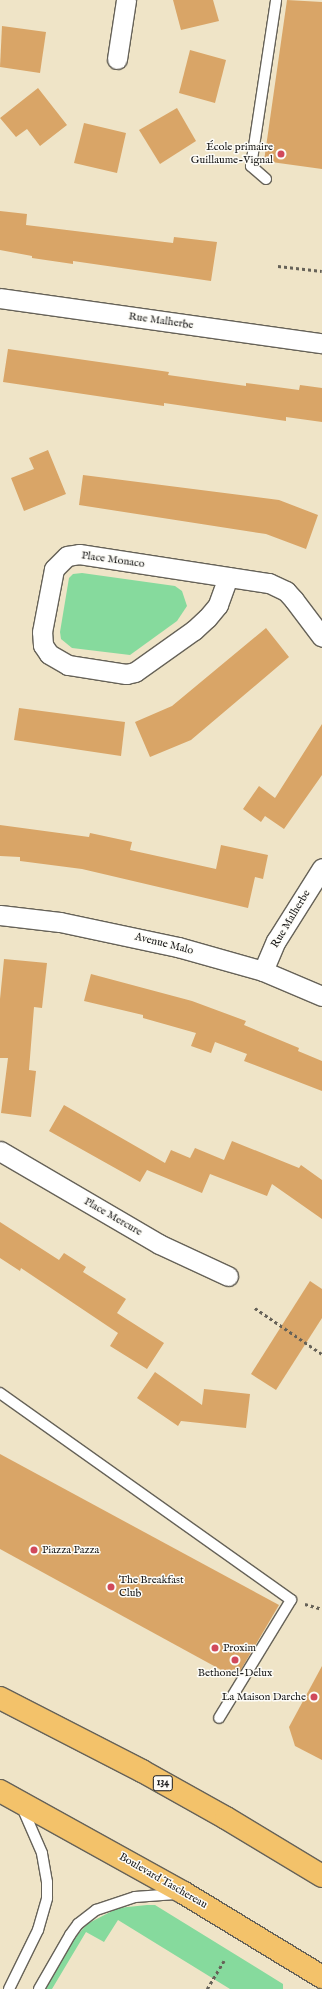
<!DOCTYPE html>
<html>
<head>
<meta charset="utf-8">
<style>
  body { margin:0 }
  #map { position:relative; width:322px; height:1989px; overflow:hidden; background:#efe4c7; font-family:"IM FELL English",serif }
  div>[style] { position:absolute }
  .green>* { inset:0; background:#86da9d }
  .building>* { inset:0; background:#d9a567 }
  .path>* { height:2.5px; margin-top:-1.25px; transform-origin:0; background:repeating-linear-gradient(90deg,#666258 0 3px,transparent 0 6px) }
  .roads { filter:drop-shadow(1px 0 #666258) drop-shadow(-1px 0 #666258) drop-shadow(0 1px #666258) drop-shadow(0 -1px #666258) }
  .service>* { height:10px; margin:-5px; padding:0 5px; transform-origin:5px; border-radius:5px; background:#fff }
  .minor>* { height:19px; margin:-9.5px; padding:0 9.5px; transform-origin:9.5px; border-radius:9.5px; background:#fff }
  .primary>* { height:22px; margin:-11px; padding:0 11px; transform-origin:11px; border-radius:11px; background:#f3c26a }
  .dots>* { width:11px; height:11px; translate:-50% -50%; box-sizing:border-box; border:2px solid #fdfcf7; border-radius:50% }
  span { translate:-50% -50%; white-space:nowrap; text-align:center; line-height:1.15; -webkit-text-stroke:3px #fdfcf7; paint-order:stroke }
  .shield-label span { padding:1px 3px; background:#fdfcf7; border:1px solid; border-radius:3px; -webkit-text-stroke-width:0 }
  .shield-label { font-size:10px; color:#1c1c1c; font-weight:700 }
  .poi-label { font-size:11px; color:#1c1c1c }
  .right { translate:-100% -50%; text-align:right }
  .left { translate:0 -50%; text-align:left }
  .street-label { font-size:11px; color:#1c1c1c }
</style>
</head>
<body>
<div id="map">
  <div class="green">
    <div style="clip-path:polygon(82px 573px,175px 586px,182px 591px,187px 606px,177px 621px,130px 655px,72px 648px,61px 639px,60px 632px,69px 578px,73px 574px)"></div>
    <div style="clip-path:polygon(147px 1905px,155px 1905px,283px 1984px,283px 1989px,230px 1989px,118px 1920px,104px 1942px,86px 1932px,52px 1989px,45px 1989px,69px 1945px,87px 1924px,118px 1908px)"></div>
  </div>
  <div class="building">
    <div style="clip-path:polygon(173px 0,213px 0,219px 21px,181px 30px)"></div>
    <div style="clip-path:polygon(287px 0,322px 2px,322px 169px,264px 161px)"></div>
    <div style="clip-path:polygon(2px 26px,46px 32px,40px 73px,0 67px)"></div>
    <div style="clip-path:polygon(190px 50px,226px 60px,215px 103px,179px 93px)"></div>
    <div style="clip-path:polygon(38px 88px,67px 125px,40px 146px,27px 129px,16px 137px,0 118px)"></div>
    <div style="clip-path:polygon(177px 108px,196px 141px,160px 164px,139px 130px)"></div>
    <div style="clip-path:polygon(84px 123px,126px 133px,117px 173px,74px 163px)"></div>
    <div style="clip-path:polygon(0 211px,27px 214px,26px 225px,173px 243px,174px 237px,217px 242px,211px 281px,73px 261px,73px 264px,32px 258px,32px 256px,0 250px)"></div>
    <div style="clip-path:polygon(8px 349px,169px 372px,168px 375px,246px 386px,246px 383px,299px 390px,300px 385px,322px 388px,322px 422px,286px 417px,286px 421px,164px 403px,164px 406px,3px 382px)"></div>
    <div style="clip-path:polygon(48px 450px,66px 494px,24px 511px,11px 478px,34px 469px,29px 458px)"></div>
    <div style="clip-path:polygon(83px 475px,279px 500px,318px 515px,306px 549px,266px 534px,79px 505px)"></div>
    <div style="clip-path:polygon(266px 628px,289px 657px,191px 740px,150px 757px,135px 722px,172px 706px)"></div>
    <div style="clip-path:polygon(19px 708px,125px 722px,121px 756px,14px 740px)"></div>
    <div style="clip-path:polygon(322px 724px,322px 775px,284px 829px,265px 816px,261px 822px,243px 809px,259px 786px,275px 798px)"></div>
    <div style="clip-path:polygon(0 825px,89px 837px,90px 833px,132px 842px,130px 850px,216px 869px,221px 845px,268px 855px,263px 879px,255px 877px,248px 908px,82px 869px,20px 861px,20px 857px,0 856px)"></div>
    <div style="clip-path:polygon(4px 959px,47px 963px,42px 1008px,34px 1007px,29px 1070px,36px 1071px,31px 1117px,1px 1113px,8px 1058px,0 1058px,0 999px)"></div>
    <div style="clip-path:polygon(91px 974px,192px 1001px,246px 1021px,244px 1025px,299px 1048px,298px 1051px,322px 1061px,322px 1091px,244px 1061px,247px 1054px,215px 1042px,211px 1053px,191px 1046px,196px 1033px,143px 1018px,143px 1015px,84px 1001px)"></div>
    <div style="clip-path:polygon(64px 1105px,165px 1163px,171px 1150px,190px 1158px,195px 1148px,224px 1160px,232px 1141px,299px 1168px,301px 1165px,322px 1180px,322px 1219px,272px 1184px,267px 1196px,210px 1174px,202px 1193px,147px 1170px,140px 1182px,49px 1131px)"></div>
    <div style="clip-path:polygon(0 1222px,59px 1260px,64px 1253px,86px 1267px,83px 1272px,126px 1299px,117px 1313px,164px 1343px,147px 1369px,110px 1346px,118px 1333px,21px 1268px,20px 1271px,0 1258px)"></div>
    <div style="clip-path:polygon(310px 1281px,322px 1289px,322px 1318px,276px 1390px,251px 1374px)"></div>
    <div style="clip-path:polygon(155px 1372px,202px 1405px,204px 1389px,250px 1394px,246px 1428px,181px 1421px,178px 1426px,137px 1398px)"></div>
    <div style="clip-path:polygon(0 1454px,279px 1605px,236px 1678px,0 1549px)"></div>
    <div style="clip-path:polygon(322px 1666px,322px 1760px,295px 1746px,289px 1727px)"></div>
  </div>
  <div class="path">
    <div style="left:278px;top:266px;width:44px;rotate:6.5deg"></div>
    <div style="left:255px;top:1308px;width:81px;rotate:34.5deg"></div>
    <div style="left:305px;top:1604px;width:18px;rotate:16deg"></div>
    <div style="left:207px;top:1989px;width:33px;rotate:-59deg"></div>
  </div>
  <div class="roads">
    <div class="service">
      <div style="left:266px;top:179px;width:20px;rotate:-139deg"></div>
      <div style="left:251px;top:166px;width:168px;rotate:-81.4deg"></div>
      <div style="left:0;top:1393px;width:357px;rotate:35.4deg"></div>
      <div style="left:291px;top:1600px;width:138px;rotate:121.4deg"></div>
      <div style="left:9px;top:1989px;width:66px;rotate:-63.8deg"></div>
      <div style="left:38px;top:1930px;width:33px;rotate:-74deg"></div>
      <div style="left:47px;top:1898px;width:16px;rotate:-90deg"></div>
      <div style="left:47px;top:1882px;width:29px;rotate:-100deg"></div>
      <div style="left:42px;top:1853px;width:50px;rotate:-113.5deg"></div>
      <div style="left:39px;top:1989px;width:62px;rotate:-60.1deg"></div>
      <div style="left:70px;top:1935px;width:14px;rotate:-54deg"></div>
      <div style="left:78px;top:1924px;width:23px;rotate:-38deg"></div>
      <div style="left:96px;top:1910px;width:41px;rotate:-18.4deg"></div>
      <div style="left:135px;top:1897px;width:41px;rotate:-4.2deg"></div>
    </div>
    <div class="minor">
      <div style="left:117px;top:59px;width:60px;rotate:-81.3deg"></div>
      <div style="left:0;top:298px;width:325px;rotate:8deg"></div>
      <div style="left:228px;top:577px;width:30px;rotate:110deg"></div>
      <div style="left:218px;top:605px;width:17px;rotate:130deg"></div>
      <div style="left:207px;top:618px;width:18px;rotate:137deg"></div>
      <div style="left:194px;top:630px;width:72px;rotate:144.6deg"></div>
      <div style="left:135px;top:672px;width:9px;rotate:167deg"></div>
      <div style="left:126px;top:674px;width:59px;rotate:-171.2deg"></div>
      <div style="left:68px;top:665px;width:22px;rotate:-150deg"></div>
      <div style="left:49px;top:654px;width:11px;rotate:-124deg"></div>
      <div style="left:43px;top:645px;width:13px;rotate:-94deg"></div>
      <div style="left:42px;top:632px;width:64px;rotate:-79.2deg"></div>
      <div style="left:54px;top:569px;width:18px;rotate:-45deg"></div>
      <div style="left:67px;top:556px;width:12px;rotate:-9deg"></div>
      <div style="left:79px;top:554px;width:192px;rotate:8.7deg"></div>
      <div style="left:269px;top:583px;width:19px;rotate:25deg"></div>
      <div style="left:286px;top:591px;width:12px;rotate:48deg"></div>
      <div style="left:294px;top:600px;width:46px;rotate:52.9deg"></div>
      <div style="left:0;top:915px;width:60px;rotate:6.7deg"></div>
      <div style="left:60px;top:922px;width:121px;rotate:12deg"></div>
      <div style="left:178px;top:947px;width:88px;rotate:15.8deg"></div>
      <div style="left:263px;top:971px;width:64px;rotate:23deg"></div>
      <div style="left:263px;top:971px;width:33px;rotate:-67deg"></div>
      <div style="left:276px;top:941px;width:86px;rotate:-57.8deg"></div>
      <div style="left:0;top:1151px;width:184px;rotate:30.3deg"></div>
      <div style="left:159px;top:1244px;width:76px;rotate:24.9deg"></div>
    </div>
    <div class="primary">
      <div style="left:0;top:1698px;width:160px;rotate:27.2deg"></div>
      <div style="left:142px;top:1771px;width:96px;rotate:29.2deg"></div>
      <div style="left:226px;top:1818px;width:112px;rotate:31.1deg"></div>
      <div style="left:0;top:1791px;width:210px;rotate:29deg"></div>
      <div style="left:184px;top:1893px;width:162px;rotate:31.3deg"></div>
    </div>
  </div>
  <div class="dots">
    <div style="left:281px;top:154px;background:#d1495b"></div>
    <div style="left:34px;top:1550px;background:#d1495b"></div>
    <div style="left:111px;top:1587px;background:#d1495b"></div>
    <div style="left:215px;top:1648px;background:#d1495b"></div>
    <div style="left:235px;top:1660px;background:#d1495b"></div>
    <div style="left:314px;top:1697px;background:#d1495b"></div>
  </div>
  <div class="shield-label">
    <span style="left:163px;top:1783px">134</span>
  </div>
  <div class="poi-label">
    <span class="right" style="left:273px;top:154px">École primaire<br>Guillaume-Vignal</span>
    <span class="left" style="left:42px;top:1550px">Piazza Pazza</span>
    <span class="left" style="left:119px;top:1587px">The Breakfast<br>Club</span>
    <span class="left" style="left:223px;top:1648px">Proxim</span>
    <span style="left:235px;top:1673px">Bethonel-Delux</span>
    <span class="right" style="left:306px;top:1697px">La Maison Darche</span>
  </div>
  <div class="street-label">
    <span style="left:161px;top:321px;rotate:8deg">Rue Malherbe</span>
    <span style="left:113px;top:560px;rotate:8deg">Place Monaco</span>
    <span style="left:291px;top:919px;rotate:-59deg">Rue Malherbe</span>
    <span style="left:164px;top:944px;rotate:14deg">Avenue Malo</span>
    <span style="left:113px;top:1217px;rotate:30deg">Place Mercure</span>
    <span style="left:163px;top:1881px;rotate:30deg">Boulevard Taschereau</span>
  </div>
</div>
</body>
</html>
